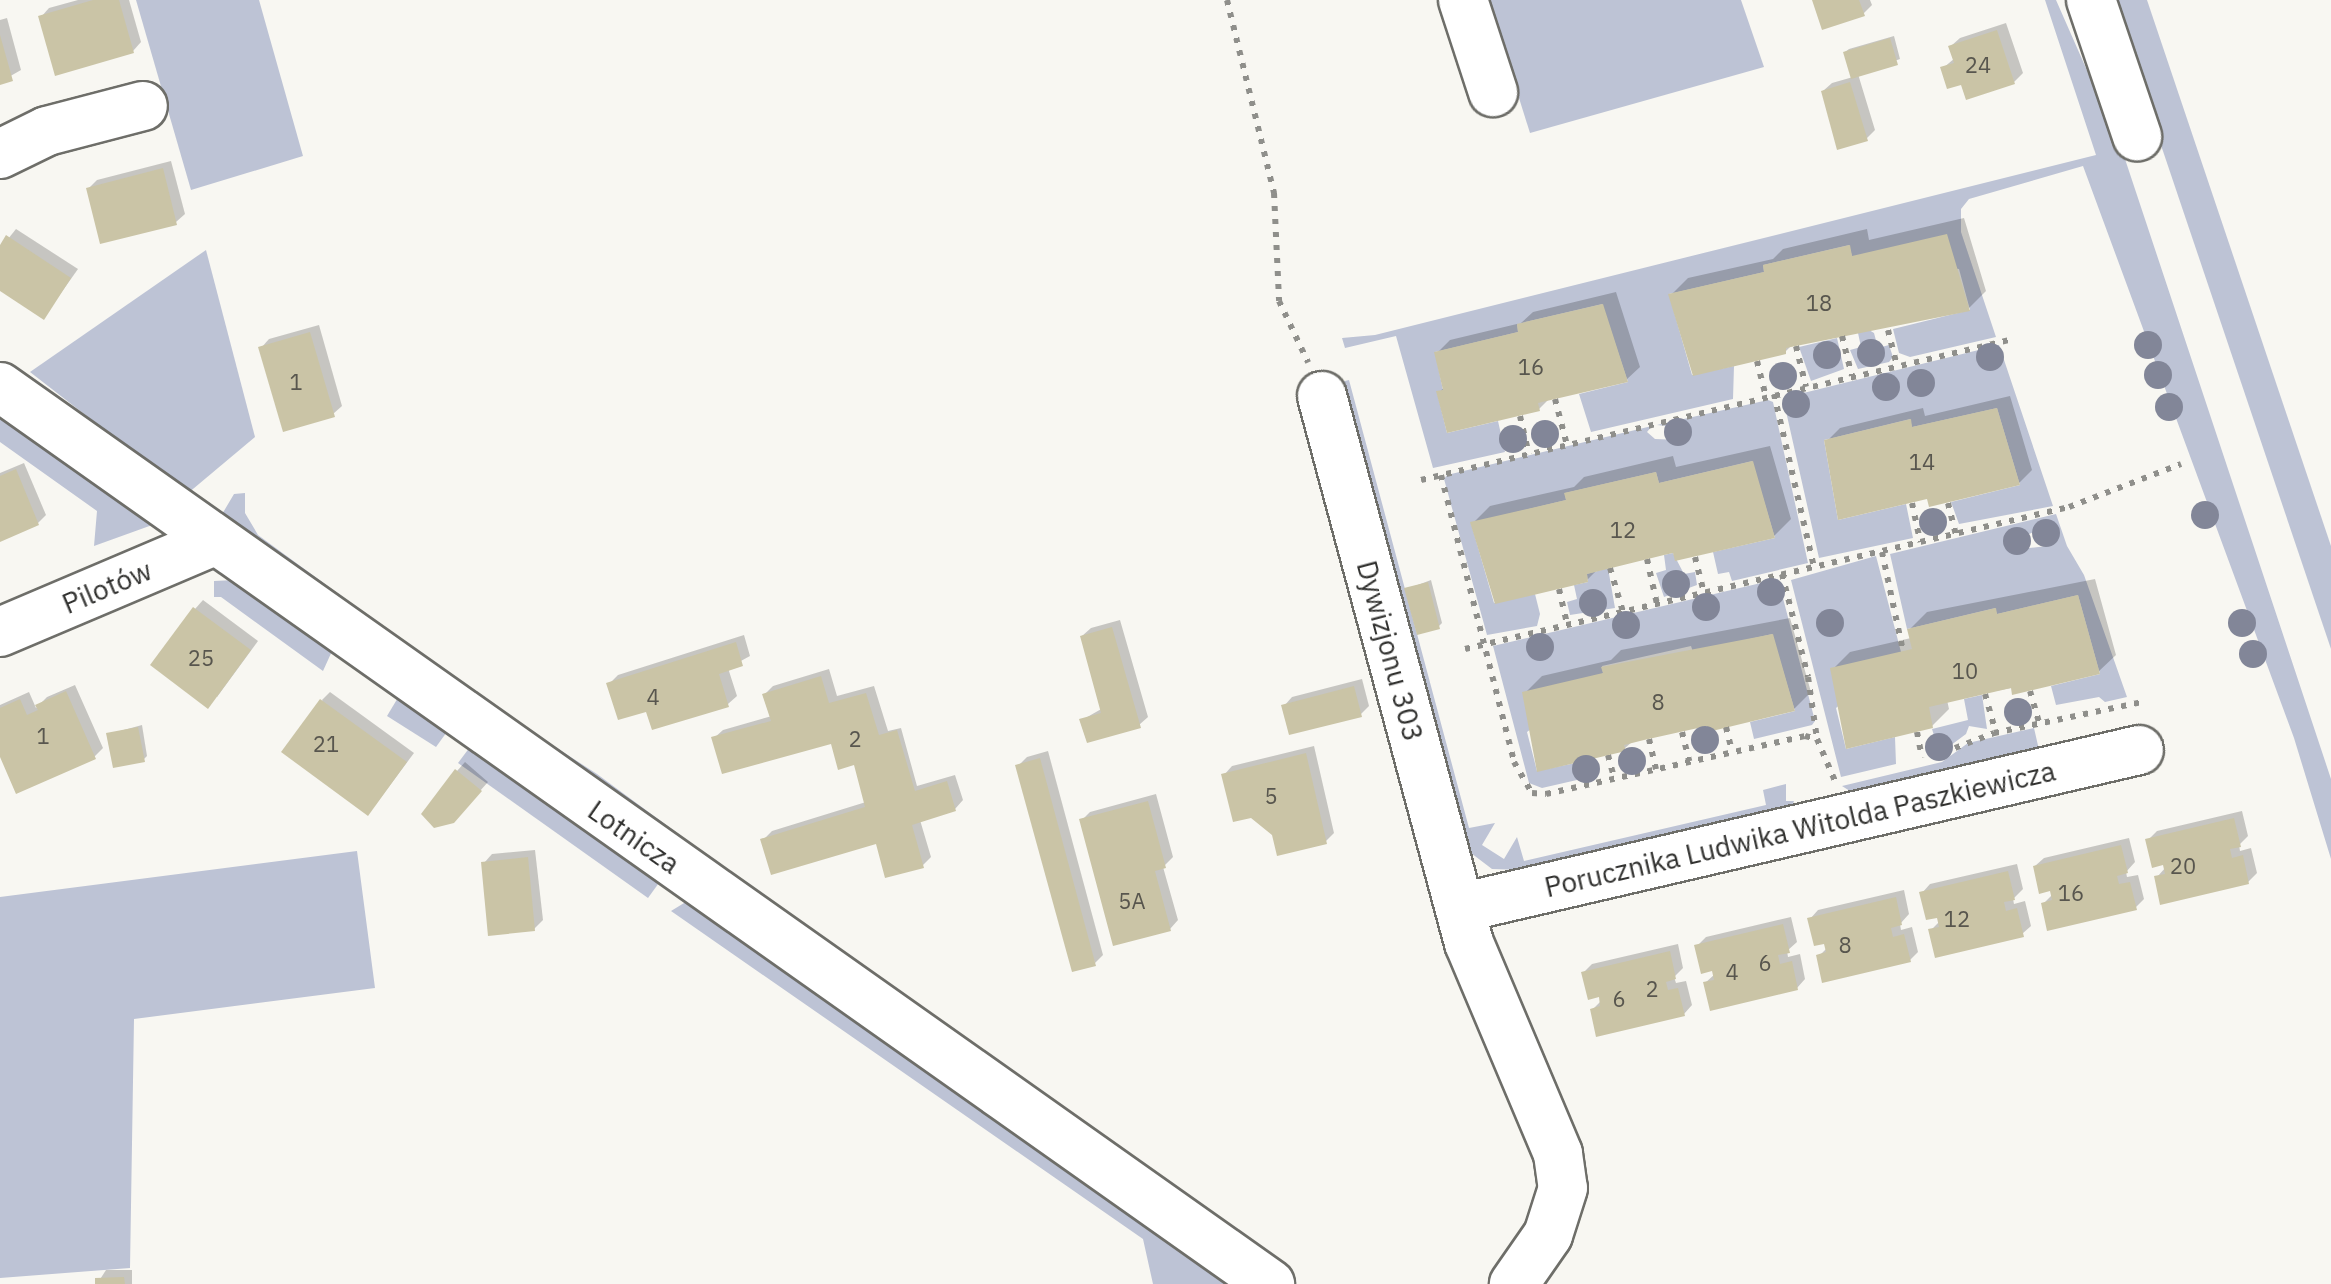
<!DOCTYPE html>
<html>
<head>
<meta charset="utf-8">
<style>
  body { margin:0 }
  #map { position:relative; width:2331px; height:1284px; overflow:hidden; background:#f8f7f2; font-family:"IBM Plex Sans",sans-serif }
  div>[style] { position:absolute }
  .green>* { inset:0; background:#bdc3d5 }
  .shadow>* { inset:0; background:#0003 }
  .building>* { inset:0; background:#cac4a6 }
  .path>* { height:6px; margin-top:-3px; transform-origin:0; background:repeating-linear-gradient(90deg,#8f8f8b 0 5px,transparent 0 13px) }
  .roads { filter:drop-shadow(2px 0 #6e6e69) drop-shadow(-2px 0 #6e6e69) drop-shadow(0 2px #6e6e69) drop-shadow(0 -2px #6e6e69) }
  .minor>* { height:48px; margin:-24px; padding:0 24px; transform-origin:24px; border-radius:24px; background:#fff }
  .trees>* { width:28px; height:28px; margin:-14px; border-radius:50%; background:#828698 }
  span { translate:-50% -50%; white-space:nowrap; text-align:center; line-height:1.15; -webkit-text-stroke:10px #fff; paint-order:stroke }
  .number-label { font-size:22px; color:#58564e }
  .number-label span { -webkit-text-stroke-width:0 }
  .street-label { font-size:28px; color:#323230 }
</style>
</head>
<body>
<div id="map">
  <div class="green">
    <div style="clip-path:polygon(136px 0,259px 0,303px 156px,191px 190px)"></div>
    <div style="clip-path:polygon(1488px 0,1741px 0,1764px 67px,1530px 133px)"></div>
    <div style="clip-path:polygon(2045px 0,2056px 0,2122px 150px,2331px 779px,2331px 859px,2294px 738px,2083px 166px,1969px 199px,1961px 209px,1961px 232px,1996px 337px,1910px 357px,1899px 353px,1893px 329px,1970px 310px,1959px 269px,1852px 256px,1849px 245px,1763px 265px,1764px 272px,1669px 294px,1692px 375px,1734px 366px,1733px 399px,1591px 432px,1579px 394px,1628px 382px,1602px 304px,1517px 324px,1518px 332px,1435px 352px,1443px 390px,1437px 392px,1447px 433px,1498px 421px,1505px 452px,1433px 468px,1396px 336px,1345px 348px,1342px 338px,1375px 335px,2096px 155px)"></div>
    <div style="clip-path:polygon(2112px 0,2147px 0,2331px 546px,2331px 649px)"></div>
    <div style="clip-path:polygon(206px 250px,255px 437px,187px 494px,30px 372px)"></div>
    <div style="clip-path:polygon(1869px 330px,1874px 333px,1878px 348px,1889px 345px,1893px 357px,1889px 362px,1858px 369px,1850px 350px,1861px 347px,1858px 333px)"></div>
    <div style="clip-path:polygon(1837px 338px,1844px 369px,1811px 381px,1799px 347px)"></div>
    <div style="clip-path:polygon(1999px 345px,2053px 506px,1959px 524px,1951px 502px,2020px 485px,1997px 408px,1912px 427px,1910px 419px,1824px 440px,1838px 520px,1906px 504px,1913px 538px,1819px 558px,1783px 398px)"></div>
    <div style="clip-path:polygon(1349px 380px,1469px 828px,1495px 823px,1482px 845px,1504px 859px,1517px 837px,1524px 861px,1766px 805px,1763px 790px,1786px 784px,1786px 801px,1794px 801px,1792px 806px,1524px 870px,1492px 869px,1467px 850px,1337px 383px)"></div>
    <div style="clip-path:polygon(1768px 400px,1773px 402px,1808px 563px,1732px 581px,1729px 572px,1718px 574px,1713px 552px,1775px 538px,1752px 461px,1659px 483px,1656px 472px,1565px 493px,1566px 500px,1471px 523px,1494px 603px,1535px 594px,1540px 614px,1537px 626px,1487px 635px,1444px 479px,1447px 475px,1652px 426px,1647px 432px,1655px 439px,1679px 440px,1686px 428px,1657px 425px)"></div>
    <div style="clip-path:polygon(0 411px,155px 524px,94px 546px,97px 511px,0 442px)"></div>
    <div style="clip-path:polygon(245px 493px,245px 513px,258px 535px,486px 702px,597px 774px,692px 844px,683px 854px,218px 521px,234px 494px)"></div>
    <div style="clip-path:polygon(evenodd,2056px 514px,2067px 546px,2084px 575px,2127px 697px,2105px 702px,2099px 697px,2056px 705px,2051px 686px,2100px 674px,2078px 595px,1997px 614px,1995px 608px,1907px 629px,1890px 554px,2056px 514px,2048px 525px,2053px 538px,2048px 546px,2029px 548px,2010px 543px,2048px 525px)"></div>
    <div style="clip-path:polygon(1673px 553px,1684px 574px,1695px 572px,1697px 585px,1664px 597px,1656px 573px,1666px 570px,1664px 555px)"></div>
    <div style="clip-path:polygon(1876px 556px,1901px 652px,1836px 708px,1846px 749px,1895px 737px,1896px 764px,1841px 777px,1791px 580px)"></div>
    <div style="clip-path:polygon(1608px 568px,1615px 608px,1570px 615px,1567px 602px,1577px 599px,1574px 585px,1588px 582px,1587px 574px)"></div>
    <div style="clip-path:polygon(1778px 579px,1815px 721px,1812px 725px,1754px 739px,1750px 722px,1795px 711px,1772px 634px,1693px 652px,1691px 646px,1602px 666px,1603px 673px,1527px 732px,1537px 771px,1585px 761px,1590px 777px,1542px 788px,1529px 783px,1493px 646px)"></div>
    <div style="clip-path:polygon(235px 580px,333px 649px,323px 671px,221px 597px,214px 597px,214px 581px)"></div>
    <div style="clip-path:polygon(1982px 695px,1987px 729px,1969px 726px,1966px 734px,1939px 754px,1927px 754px,1925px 746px,1936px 742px,1932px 729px,1968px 720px,1964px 699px)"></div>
    <div style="clip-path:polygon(399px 696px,449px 729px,436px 747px,387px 716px)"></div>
    <div style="clip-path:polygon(2034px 728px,2042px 763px,1853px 793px,1842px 786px,1942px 762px,1968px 743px)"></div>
    <div style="clip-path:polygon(473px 743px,661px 880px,648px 898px,458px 763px)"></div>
    <div style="clip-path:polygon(357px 851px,375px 988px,134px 1019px,130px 1268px,0 1278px,0 897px)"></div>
    <div style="clip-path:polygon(689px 900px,1240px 1284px,1153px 1284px,1143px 1239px,671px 911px)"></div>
  </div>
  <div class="shadow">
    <div style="clip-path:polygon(78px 0,129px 0,141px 42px,133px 51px,41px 17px,49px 8px)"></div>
    <div style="clip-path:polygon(1815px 0,1870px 0,1872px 5px,1863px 14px)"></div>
    <div style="clip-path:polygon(7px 18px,21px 70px,0 82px,0 20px)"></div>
    <div style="clip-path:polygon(2006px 23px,2023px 73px,2014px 82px,1962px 82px,1943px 68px,1955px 58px,1951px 46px,1960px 38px)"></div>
    <div style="clip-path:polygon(1894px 36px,1900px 59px,1858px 74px,1875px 130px,1866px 139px,1823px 91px,1832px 83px,1853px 77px,1845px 52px,1849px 49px)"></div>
    <div style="clip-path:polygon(171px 161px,185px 214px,176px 222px,88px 189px,97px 180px)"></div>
    <div style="clip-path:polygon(1964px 218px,1986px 291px,1969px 308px,1793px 344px,1785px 352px,1671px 295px,1688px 278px,1773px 259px,1783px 249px,1867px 229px,1869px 240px)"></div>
    <div style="clip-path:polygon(16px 229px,78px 269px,44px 317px,0 288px,0 249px)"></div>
    <div style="clip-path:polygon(1616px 292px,1640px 367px,1626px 380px,1550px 398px,1539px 409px,1439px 392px,1445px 387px,1437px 353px,1450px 340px,1521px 323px,1533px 312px)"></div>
    <div style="clip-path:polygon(319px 325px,342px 406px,333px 414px,261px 348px,269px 339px)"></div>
    <div style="clip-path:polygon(2010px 396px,2032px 470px,2019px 483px,1929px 496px,1827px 441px,1840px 428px,1923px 408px,1925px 416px)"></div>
    <div style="clip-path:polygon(1770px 446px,1791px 519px,1774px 536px,1675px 550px,1599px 568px,1587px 580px,1473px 523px,1490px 506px,1574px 487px,1584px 477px,1673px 456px,1676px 467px)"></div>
    <div style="clip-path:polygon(24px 463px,46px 515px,38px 523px,0 539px,0 473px)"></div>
    <div style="clip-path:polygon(2095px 579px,2116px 655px,2098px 672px,1947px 700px,1949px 709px,1932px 726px,1833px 669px,1850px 652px,1911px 638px,1910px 629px,1927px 612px)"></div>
    <div style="clip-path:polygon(1431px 580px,1442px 623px,1439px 626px,1407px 589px)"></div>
    <div style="clip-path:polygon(203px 600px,258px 641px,217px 697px,195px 609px)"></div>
    <div style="clip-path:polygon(1790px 618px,1811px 692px,1794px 709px,1709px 723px,1633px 741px,1624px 749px,1525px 693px,1542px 676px,1611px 660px,1621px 650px)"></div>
    <div style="clip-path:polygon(1120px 620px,1148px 717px,1139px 725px,1082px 720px,1103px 708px,1082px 636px,1091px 628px)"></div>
    <div style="clip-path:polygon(744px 635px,750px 656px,728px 668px,737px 696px,728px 704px,648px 708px,609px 684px,618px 675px)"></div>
    <div style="clip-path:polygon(829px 669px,837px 696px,874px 686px,888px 731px,901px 728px,917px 786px,955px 775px,963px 800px,955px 809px,920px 820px,931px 857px,922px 866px,878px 840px,763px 840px,772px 831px,866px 802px,856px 762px,833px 741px,714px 738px,723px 730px,772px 716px,765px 694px,773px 686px)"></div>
    <div style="clip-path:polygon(1362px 679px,1369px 706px,1361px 714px,1284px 706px,1292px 697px)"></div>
    <div style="clip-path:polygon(75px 685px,103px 748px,94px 757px,0 751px,0 705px,29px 692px,36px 708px,47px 697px)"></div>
    <div style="clip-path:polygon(330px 692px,414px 753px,376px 804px,322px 700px)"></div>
    <div style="clip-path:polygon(142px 725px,147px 756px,144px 759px,109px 734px)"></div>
    <div style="clip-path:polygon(1314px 746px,1334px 833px,1326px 841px,1224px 775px,1232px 766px)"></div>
    <div style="clip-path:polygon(1048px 751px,1103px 955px,1095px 963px,1018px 766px,1027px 757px)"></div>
    <div style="clip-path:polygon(465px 762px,488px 782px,462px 811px,457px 771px)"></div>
    <div style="clip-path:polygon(1156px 794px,1173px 857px,1163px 867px,1178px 920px,1170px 929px,1082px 820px,1090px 812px)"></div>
    <div style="clip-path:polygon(2242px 811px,2248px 836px,2239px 845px,2240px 851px,2251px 848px,2257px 873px,2248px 882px,2157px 877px,2166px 867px,2148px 840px,2157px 831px)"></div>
    <div style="clip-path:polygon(2129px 838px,2135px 862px,2126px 872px,2127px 877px,2138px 875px,2144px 899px,2135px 908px,2044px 903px,2053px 894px,2035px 866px,2044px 858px)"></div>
    <div style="clip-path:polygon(535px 850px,543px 920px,534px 929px,484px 863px,492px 854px)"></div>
    <div style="clip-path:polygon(2017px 864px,2023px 889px,2013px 899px,2014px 904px,2025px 901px,2031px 926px,2022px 934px,1931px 930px,1940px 921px,1922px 893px,1930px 884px)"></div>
    <div style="clip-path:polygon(1904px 890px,1909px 914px,1900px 924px,1901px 930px,1912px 927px,1918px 952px,1910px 960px,1819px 956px,1828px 947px,1810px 919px,1818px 910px)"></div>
    <div style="clip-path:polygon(1791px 917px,1797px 942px,1787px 951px,1788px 957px,1800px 954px,1805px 979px,1797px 988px,1705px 983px,1715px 974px,1697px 946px,1706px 937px)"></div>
    <div style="clip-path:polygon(1678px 944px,1683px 968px,1674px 977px,1676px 983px,1686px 981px,1692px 1005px,1684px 1014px,1593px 1009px,1602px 1000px,1584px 972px,1592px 964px)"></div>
    <div style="clip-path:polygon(106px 1270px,132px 1270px,132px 1284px,97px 1284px)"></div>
  </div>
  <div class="building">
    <div style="clip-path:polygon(93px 0,119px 0,134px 53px,55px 76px,38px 16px)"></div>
    <div style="clip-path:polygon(1812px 0,1859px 0,1865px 16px,1822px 30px)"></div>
    <div style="clip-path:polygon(1997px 30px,2015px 84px,1966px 100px,1961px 85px,1947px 89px,1940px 67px,1954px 63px,1948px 46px)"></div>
    <div style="clip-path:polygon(0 35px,13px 81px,0 85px)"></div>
    <div style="clip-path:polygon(1890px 38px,1898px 65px,1851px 79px,1843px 52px)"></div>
    <div style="clip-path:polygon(1850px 82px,1868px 141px,1837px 150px,1821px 91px)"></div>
    <div style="clip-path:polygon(163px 168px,177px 225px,100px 244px,86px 188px)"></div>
    <div style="clip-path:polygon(1947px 234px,1970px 311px,1796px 346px,1786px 348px,1786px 354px,1693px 376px,1668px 294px,1764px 272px,1763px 265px,1850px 245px,1852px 256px)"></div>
    <div style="clip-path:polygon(6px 235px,71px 278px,44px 320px,0 291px,0 245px)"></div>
    <div style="clip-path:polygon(1603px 304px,1628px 382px,1538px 403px,1540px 411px,1447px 433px,1436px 391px,1443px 390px,1434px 352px,1518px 332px,1517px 324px)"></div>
    <div style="clip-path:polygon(310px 332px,335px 417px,283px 432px,258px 347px)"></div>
    <div style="clip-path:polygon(1997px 408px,2020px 485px,1929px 507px,1927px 499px,1838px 520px,1824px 440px,1911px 419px,1912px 427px)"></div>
    <div style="clip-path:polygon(1753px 461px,1775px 538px,1675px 561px,1673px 553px,1664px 555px,1587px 574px,1588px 582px,1495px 604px,1470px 522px,1566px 500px,1564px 493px,1656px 472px,1659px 483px)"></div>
    <div style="clip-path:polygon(16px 469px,39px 525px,0 542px,0 476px)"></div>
    <div style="clip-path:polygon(1428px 582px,1440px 629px,1417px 635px,1404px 588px)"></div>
    <div style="clip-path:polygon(2078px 595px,2100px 674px,2012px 695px,2011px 688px,1929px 707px,1933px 728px,1846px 749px,1830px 668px,1912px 649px,1907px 629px,1996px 608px,1997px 614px)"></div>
    <div style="clip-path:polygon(193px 607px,251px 650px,208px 709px,150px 665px)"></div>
    <div style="clip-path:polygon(1112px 627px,1141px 728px,1087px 743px,1079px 719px,1101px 713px,1080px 636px)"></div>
    <div style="clip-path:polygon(1773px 634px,1795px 711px,1708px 732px,1707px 726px,1644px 740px,1624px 745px,1626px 751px,1537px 772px,1522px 692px,1603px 673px,1601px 667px)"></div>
    <div style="clip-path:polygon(736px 642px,743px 666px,719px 674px,729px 707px,652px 730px,646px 712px,618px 720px,606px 683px)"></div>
    <div style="clip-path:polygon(821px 676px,829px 703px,866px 693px,879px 735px,897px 730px,915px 791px,947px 781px,956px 811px,912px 825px,924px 868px,885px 878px,876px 844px,771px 875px,760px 839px,865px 807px,854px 765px,838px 770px,831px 744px,722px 774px,711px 737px,771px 721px,762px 694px)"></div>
    <div style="clip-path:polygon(1354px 686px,1362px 717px,1289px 735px,1281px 705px)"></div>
    <div style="clip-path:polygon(66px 691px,96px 759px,16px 794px,0 757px,0 708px,20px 699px,27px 715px,38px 710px,35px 705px)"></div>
    <div style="clip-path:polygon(320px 699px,407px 762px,368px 816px,281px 752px)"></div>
    <div style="clip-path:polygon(138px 727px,145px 762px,113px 768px,106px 733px)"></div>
    <div style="clip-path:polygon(1306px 753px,1327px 844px,1277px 856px,1272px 835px,1251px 818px,1233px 822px,1221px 774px)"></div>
    <div style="clip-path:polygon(1040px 758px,1096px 966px,1072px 972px,1015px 765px)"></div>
    <div style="clip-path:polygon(455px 769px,482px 791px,454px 823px,434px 828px,421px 814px)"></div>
    <div style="clip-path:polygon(1148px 801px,1166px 868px,1155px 871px,1171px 931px,1113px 946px,1079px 819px)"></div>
    <div style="clip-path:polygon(2234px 818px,2241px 847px,2230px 849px,2232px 858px,2243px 855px,2249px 884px,2160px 905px,2154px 876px,2165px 874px,2163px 865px,2152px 868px,2145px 839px)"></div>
    <div style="clip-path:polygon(2121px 845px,2128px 873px,2117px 876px,2119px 884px,2130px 882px,2137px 910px,2047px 931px,2041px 903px,2052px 900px,2050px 891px,2039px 894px,2033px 866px)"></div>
    <div style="clip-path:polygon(528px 857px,535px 931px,488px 936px,481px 862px)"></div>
    <div style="clip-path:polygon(2008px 871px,2015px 900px,2004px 902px,2006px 911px,2017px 908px,2024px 937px,1935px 958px,1928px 929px,1939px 927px,1937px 918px,1926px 920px,1919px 892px)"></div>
    <div style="clip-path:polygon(1896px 897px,1902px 925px,1891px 928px,1893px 937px,1904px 934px,1911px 962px,1822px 983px,1816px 955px,1826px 952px,1824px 944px,1814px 946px,1807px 918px)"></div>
    <div style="clip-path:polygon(1783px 924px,1790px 953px,1778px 955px,1780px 964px,1792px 961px,1798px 990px,1710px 1011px,1703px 982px,1714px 980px,1712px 971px,1701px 974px,1694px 945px)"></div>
    <div style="clip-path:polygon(1670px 951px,1676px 979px,1666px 982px,1668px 990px,1678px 988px,1685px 1016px,1596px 1037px,1590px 1009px,1600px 1006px,1599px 997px,1588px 1000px,1581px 972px)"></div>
    <div style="clip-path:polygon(124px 1277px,125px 1284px,95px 1284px,95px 1278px)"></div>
  </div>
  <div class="path">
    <div style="left:1227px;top:0;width:199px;rotate:76.3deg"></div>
    <div style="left:1274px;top:193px;width:108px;rotate:87.3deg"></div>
    <div style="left:1279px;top:301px;width:68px;rotate:64.6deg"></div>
    <div style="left:1888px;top:330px;width:37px;rotate:76deg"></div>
    <div style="left:1842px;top:336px;width:41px;rotate:76deg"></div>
    <div style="left:1796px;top:346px;width:42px;rotate:76.3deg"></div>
    <div style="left:1757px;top:361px;width:36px;rotate:76deg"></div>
    <div style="left:1774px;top:394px;width:178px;rotate:77deg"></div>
    <div style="left:1555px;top:399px;width:48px;rotate:75.4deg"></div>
    <div style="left:1520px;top:416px;width:39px;rotate:77deg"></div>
    <div style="left:1441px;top:475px;width:296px;rotate:75.7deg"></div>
    <div style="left:1514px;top:762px;width:36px;rotate:60deg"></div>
    <div style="left:1532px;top:793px;width:14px;rotate:4deg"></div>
    <div style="left:1546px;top:794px;width:265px;rotate:-12.6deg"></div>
    <div style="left:1805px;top:736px;width:12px;rotate:14deg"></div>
    <div style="left:1817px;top:739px;width:46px;rotate:66.8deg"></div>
    <div style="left:1421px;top:480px;width:604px;rotate:-13.39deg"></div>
    <div style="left:1912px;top:503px;width:40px;rotate:78deg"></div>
    <div style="left:1948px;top:503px;width:32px;rotate:76deg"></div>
    <div style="left:1882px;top:552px;width:101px;rotate:78deg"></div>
    <div style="left:1695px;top:557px;width:37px;rotate:76deg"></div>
    <div style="left:1647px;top:559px;width:46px;rotate:77.5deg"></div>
    <div style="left:1610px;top:568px;width:46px;rotate:73.5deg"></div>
    <div style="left:1782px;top:574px;width:106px;rotate:75.8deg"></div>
    <div style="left:1808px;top:677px;width:63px;rotate:81.7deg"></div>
    <div style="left:1559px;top:589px;width:37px;rotate:77deg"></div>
    <div style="left:1465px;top:649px;width:620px;rotate:-13.23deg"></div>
    <div style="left:2069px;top:507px;width:120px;rotate:-21deg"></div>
    <div style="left:2030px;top:691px;width:35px;rotate:74deg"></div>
    <div style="left:1985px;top:694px;width:41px;rotate:74.2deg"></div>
    <div style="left:1726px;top:727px;width:25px;rotate:76deg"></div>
    <div style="left:1682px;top:732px;width:30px;rotate:76deg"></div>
    <div style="left:1917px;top:732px;width:26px;rotate:79deg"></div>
    <div style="left:1649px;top:739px;width:31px;rotate:77deg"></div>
    <div style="left:1955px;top:748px;width:42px;rotate:-21deg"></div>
    <div style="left:1994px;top:733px;width:152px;rotate:-11.8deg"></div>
    <div style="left:1608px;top:755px;width:24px;rotate:75deg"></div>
  </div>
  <div class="roads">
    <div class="minor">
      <div style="left:1463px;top:0;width:97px;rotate:71.9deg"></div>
      <div style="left:2091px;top:0;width:144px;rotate:71.3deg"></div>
      <div style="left:0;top:154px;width:52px;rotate:-26.1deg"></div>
      <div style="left:47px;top:131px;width:99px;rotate:-14.6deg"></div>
      <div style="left:0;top:387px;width:1555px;rotate:35.23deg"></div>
      <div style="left:1322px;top:396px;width:566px;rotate:74.96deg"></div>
      <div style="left:1469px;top:943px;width:229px;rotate:67.1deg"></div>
      <div style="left:1558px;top:1154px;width:34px;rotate:82deg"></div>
      <div style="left:1563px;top:1188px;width:49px;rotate:107.7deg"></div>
      <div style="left:1548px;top:1235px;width:60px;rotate:124.8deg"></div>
      <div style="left:0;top:632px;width:233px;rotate:-23deg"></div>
      <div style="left:1460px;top:908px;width:697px;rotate:-13.1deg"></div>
    </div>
  </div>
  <div class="trees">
    <div style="left:2148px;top:345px"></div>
    <div style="left:1871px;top:353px"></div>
    <div style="left:1827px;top:355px"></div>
    <div style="left:1990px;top:357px"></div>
    <div style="left:2158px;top:375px"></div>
    <div style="left:1783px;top:376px"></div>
    <div style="left:1921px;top:383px"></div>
    <div style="left:1886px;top:387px"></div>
    <div style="left:1796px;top:404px"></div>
    <div style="left:2169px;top:407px"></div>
    <div style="left:1678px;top:432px"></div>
    <div style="left:1545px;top:434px"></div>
    <div style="left:1513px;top:439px"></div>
    <div style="left:2205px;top:515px"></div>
    <div style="left:1933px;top:522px"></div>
    <div style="left:2046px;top:533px"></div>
    <div style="left:2017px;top:541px"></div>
    <div style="left:1676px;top:584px"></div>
    <div style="left:1771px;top:592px"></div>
    <div style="left:1593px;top:603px"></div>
    <div style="left:1706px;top:607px"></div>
    <div style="left:1830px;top:623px"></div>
    <div style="left:2242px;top:623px"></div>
    <div style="left:1626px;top:625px"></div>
    <div style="left:1540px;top:647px"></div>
    <div style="left:2253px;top:654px"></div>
    <div style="left:2018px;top:712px"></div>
    <div style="left:1705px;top:740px"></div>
    <div style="left:1939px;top:747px"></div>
    <div style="left:1632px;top:761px"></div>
    <div style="left:1586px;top:769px"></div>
  </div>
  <div class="number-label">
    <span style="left:1978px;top:65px">24</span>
    <span style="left:1819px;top:303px">18</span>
    <span style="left:1531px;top:367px">16</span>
    <span style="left:296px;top:382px">1</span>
    <span style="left:1922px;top:462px">14</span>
    <span style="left:1623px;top:530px">12</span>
    <span style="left:201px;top:658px">25</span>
    <span style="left:1965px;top:671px">10</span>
    <span style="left:653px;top:697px">4</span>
    <span style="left:1658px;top:702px">8</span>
    <span style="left:43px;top:736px">1</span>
    <span style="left:855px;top:739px">2</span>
    <span style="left:326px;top:744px">21</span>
    <span style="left:1271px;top:796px">5</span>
    <span style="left:2183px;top:866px">20</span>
    <span style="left:2071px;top:893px">16</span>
    <span style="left:1132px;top:901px">5A</span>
    <span style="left:1957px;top:919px">12</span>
    <span style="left:1845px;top:945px">8</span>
    <span style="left:1765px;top:963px">6</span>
    <span style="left:1732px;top:972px">4</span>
    <span style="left:1652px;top:989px">2</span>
    <span style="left:1619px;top:999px">6</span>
  </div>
  <div class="street-label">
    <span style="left:107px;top:587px;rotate:-23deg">Pilotów</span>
    <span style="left:1390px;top:651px;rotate:75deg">Dywizjonu 303</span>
    <span style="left:1800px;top:829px;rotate:-13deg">Porucznika Ludwika Witolda Paszkiewicza</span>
    <span style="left:634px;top:837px;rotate:35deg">Lotnicza</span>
  </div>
</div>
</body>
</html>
